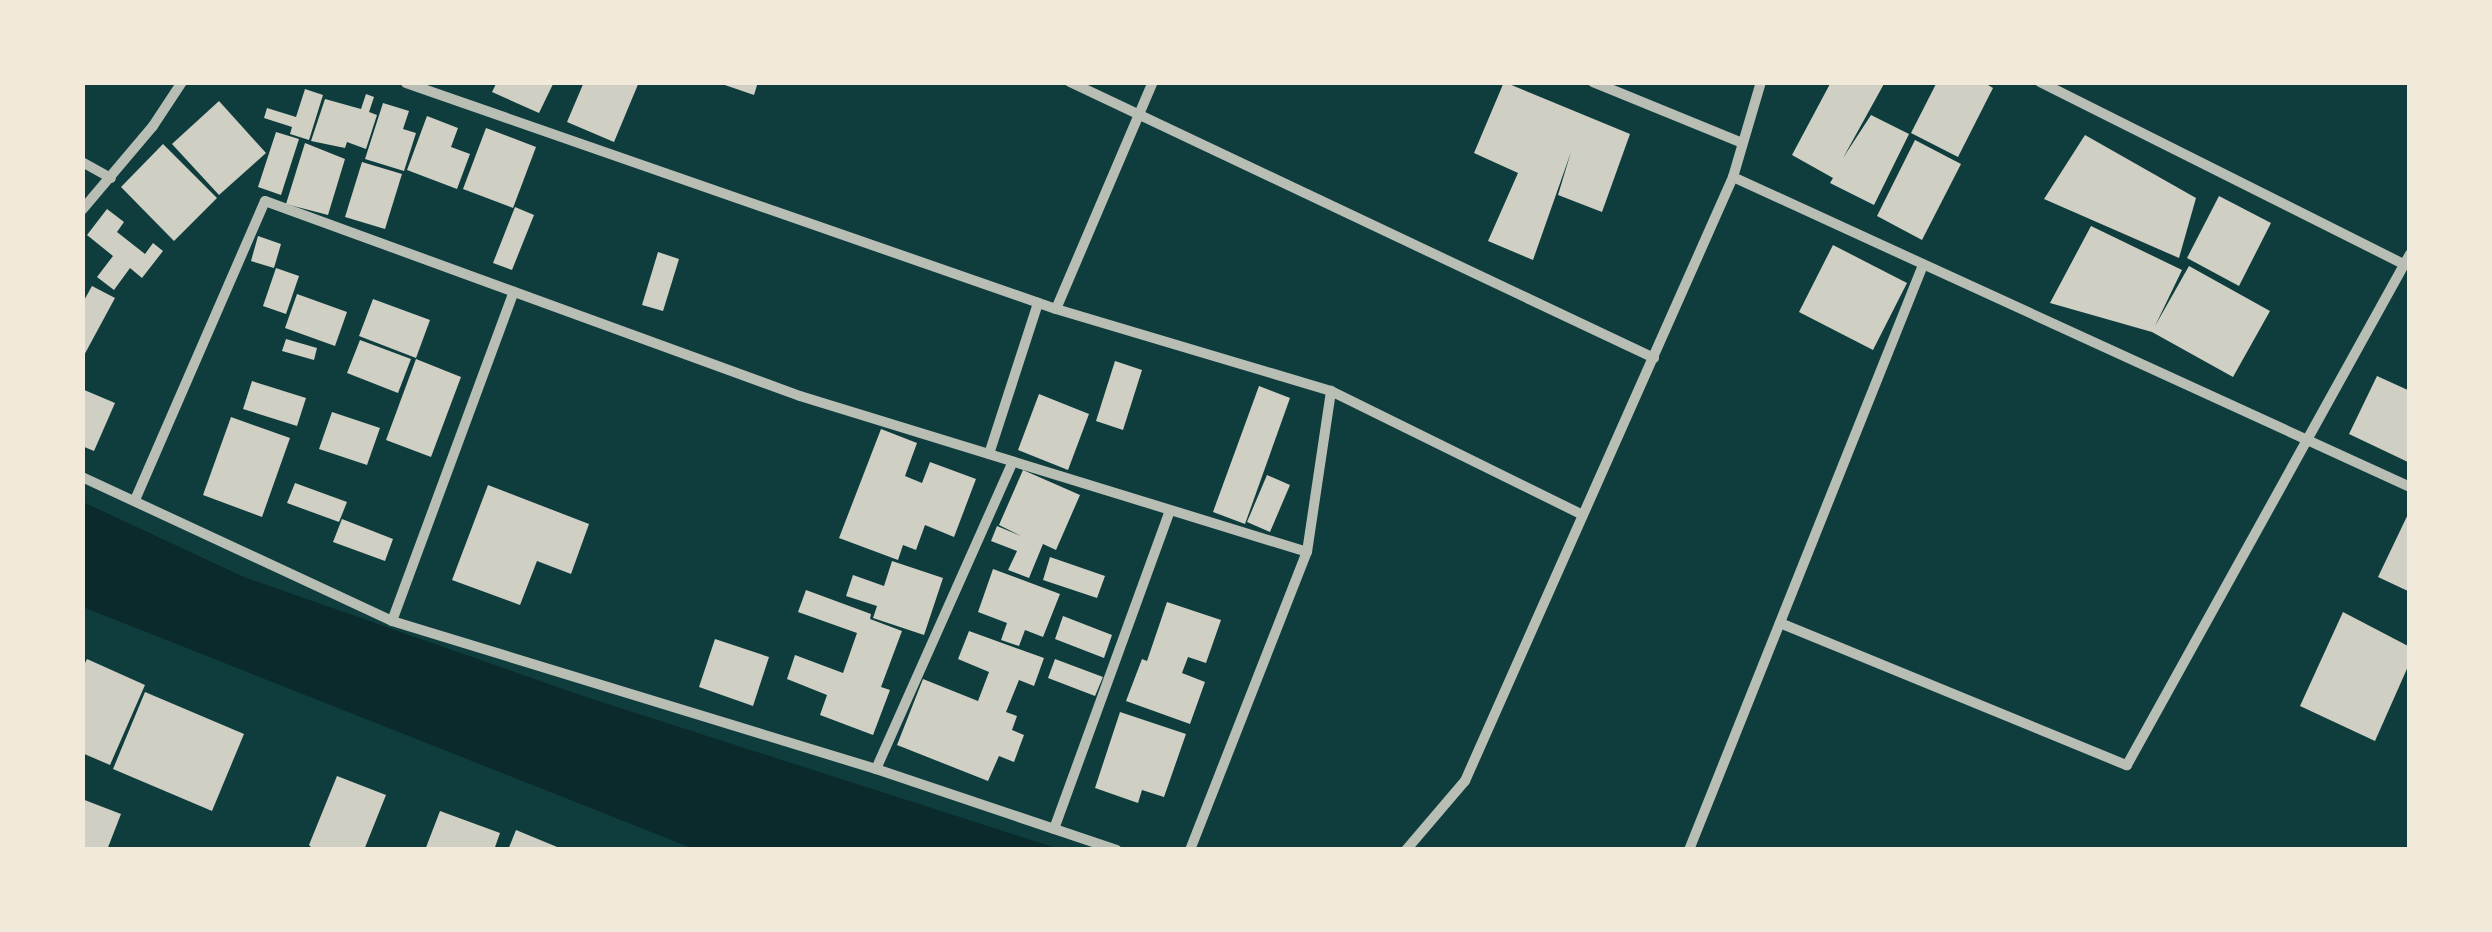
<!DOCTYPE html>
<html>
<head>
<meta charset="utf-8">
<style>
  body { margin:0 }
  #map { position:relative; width:2492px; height:932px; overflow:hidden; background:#0f3d3e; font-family:"Work Sans",sans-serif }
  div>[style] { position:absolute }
  .water>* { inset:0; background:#0a2a2b }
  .building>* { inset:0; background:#cfcfc3 }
  .minor>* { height:10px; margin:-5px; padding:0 5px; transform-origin:5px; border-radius:5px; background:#b8beb3 }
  span { translate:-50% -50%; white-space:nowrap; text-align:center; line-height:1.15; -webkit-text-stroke:8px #f1e9da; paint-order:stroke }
  .frame { position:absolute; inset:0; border:85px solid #f1e9da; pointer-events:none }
</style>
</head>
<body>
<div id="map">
  <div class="water">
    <div style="clip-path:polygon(83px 502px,244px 577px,586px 697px,1059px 849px,694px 849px,83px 607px)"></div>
  </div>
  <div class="building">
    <div style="clip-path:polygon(497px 82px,554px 82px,539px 113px,492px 92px)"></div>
    <div style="clip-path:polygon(584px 82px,639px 82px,614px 142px,567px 122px)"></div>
    <div style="clip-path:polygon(716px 82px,758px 82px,754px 95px)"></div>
    <div style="clip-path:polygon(1504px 82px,1630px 134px,1602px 212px,1558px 195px,1571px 152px,1533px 260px,1488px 241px,1518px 173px,1474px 153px)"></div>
    <div style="clip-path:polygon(1831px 82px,1885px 82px,1843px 158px,1871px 115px,1909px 134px,1874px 205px,1830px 183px,1833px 178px,1792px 155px)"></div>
    <div style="clip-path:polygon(1937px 82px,1983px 82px,1993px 88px,1958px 157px,1911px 133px)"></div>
    <div style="clip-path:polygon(305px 89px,323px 95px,309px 140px,290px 134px,292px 127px,264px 118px,267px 108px,296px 117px)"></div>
    <div style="clip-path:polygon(366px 94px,374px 97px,369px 112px,377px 115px,366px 149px,347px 142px,345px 148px,311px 141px,325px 99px,361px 109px)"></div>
    <div style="clip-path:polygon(219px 101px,266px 153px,219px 195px,172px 144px)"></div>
    <div style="clip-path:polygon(383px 103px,409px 111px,403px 129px,416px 133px,404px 171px,365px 159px)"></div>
    <div style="clip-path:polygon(427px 116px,458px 128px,451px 147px,470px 154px,457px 189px,407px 170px)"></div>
    <div style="clip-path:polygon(486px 128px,536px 147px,513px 208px,463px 189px)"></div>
    <div style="clip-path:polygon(276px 132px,299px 139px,281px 195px,258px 187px)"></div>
    <div style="clip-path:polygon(2085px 135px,2196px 198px,2179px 258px,2044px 199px)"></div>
    <div style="clip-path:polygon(1915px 140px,1961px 164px,1922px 240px,1877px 216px)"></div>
    <div style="clip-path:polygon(305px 143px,345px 159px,328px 215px,286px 204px)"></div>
    <div style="clip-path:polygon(163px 144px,217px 198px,174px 241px,121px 187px)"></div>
    <div style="clip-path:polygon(362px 162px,402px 174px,385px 229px,345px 217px)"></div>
    <div style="clip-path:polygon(2219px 196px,2271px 223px,2239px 286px,2187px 258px)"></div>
    <div style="clip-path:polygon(515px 207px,534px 215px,512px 270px,493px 263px)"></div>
    <div style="clip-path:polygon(107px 209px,124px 222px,117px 232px,145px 254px,153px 243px,163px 251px,142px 278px,130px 268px,114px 290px,97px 277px,113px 256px,87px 235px)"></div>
    <div style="clip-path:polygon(2091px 226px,2182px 270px,2155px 326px,2189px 266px,2270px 311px,2233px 377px,2152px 332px,2050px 303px)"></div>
    <div style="clip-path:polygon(258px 236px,281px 244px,274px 268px,251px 261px)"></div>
    <div style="clip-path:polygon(1833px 245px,1907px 283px,1873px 350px,1799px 312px)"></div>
    <div style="clip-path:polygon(658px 252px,679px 259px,663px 311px,642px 305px)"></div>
    <div style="clip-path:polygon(276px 268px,299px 276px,286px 314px,263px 306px)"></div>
    <div style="clip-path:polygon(92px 286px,115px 298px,82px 359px,82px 304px)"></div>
    <div style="clip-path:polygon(297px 294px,347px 312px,335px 346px,285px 328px)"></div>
    <div style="clip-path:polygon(373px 299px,430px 320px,416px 358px,359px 336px)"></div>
    <div style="clip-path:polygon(286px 339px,317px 348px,314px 360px,282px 351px)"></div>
    <div style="clip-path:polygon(360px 340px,411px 359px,398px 393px,347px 373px)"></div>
    <div style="clip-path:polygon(416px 359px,461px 377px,431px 457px,386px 440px)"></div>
    <div style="clip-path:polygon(1115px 361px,1142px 370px,1123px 430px,1096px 421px)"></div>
    <div style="clip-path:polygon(2377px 376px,2410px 391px,2410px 463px,2349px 434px)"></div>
    <div style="clip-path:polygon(252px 381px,306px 398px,297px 426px,243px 409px)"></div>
    <div style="clip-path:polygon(1259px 386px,1290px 398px,1245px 524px,1213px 512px)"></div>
    <div style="clip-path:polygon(82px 389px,115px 403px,94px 451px,82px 446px)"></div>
    <div style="clip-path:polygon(1039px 394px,1089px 414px,1068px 470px,1018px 450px)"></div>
    <div style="clip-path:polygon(332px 412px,380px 428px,367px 465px,319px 449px)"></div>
    <div style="clip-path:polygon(231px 417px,290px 438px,262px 517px,203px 495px)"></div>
    <div style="clip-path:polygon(881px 429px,917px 443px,905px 476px,922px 483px,930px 462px,976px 479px,954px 537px,925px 525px,916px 550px,903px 545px,898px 560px,839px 538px)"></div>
    <div style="clip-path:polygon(1023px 470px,1080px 495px,1056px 550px,1043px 544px,1029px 578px,1008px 570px,1017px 551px,991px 541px,997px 526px,1021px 536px,999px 525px)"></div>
    <div style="clip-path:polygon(1267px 475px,1290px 485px,1270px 532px,1247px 522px)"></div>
    <div style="clip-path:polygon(295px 483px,347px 502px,339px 522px,287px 503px)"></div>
    <div style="clip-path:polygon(488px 485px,589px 524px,571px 574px,537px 561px,520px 605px,452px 580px)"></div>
    <div style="clip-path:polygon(2410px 510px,2410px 592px,2378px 577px)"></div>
    <div style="clip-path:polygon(342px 519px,393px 539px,385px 561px,333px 542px)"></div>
    <div style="clip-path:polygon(1050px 557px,1105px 576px,1097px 598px,1043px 580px)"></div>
    <div style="clip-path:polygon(892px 561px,943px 578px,924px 635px,873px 618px,877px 606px,846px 596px,853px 575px,884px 586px)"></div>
    <div style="clip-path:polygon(993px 569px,1060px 594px,1043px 637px,1025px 630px,1019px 646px,1001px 640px,1007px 623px,978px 612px)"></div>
    <div style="clip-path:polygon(806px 590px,871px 614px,870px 619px,902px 631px,881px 687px,890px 690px,873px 735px,820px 715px,827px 695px,787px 679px,795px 655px,843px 673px,857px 633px,798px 612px)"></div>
    <div style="clip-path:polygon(1167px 602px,1221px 620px,1206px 663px,1188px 657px,1182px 673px,1205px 682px,1190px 724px,1126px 701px,1142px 659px,1147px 661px)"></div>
    <div style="clip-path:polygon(2343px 612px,2410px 647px,2410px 662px,2375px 741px,2300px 706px)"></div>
    <div style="clip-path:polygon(1063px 616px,1112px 635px,1104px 658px,1055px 639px)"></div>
    <div style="clip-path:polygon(969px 631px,1044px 658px,1034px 686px,1019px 680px,1006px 712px,1017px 716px,1012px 730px,1024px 735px,1014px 762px,999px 756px,988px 781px,897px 745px,923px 679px,978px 701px,989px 672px,958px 659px)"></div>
    <div style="clip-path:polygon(715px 639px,769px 657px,753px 706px,699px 687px)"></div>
    <div style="clip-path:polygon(87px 659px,145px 685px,110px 765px,82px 753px,82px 669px)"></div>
    <div style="clip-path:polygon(1055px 659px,1103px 677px,1095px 696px,1048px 678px)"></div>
    <div style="clip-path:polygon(145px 692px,244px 734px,212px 811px,113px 769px)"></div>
    <div style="clip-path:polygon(1120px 712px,1186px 734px,1164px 797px,1142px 790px,1138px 803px,1095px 788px)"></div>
    <div style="clip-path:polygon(337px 776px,386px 795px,364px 850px,314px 850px,309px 845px)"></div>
    <div style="clip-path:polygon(82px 799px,121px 814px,107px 850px,82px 850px)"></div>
    <div style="clip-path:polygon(440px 811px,500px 833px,494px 850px,425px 850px)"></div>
    <div style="clip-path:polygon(516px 830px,562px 849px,562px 850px,508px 850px)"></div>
  </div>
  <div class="minor">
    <div style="left:1070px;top:82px;width:646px;rotate:25.3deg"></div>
    <div style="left:1593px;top:82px;width:159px;rotate:22.2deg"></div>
    <div style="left:2040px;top:82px;width:407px;rotate:26.6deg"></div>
    <div style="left:406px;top:83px;width:688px;rotate:19.17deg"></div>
    <div style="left:1056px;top:309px;width:287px;rotate:16.6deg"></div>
    <div style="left:1331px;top:391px;width:279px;rotate:26.2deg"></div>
    <div style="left:82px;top:162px;width:33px;rotate:29deg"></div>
    <div style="left:1733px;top:177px;width:745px;rotate:24.6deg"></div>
    <div style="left:82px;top:210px;width:110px;rotate:-49.8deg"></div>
    <div style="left:153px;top:126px;width:53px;rotate:-56.6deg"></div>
    <div style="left:1056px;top:309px;width:247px;rotate:-66.9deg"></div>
    <div style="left:989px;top:454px;width:159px;rotate:-72deg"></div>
    <div style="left:82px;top:477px;width:342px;rotate:24.9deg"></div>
    <div style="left:392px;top:621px;width:506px;rotate:17deg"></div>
    <div style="left:876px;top:769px;width:254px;rotate:18.6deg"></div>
    <div style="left:135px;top:500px;width:326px;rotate:-66.5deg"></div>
    <div style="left:265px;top:201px;width:569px;rotate:20.03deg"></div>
    <div style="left:800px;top:396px;width:530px;rotate:17.1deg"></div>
    <div style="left:392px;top:621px;width:351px;rotate:-69.7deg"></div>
    <div style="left:1780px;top:623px;width:375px;rotate:22.3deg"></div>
    <div style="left:2127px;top:765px;width:584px;rotate:-61.02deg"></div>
    <div style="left:876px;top:769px;width:336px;rotate:-66deg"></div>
    <div style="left:1054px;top:829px;width:339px;rotate:-70deg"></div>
    <div style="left:1190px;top:850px;width:320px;rotate:-68.6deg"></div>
    <div style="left:1307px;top:552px;width:163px;rotate:-81.5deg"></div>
    <div style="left:1406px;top:850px;width:91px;rotate:-49.5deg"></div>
    <div style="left:1465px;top:781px;width:661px;rotate:-66.07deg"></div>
    <div style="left:1733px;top:177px;width:99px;rotate:-73.6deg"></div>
    <div style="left:1689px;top:850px;width:630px;rotate:-68.2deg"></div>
  </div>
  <div class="frame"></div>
</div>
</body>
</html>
